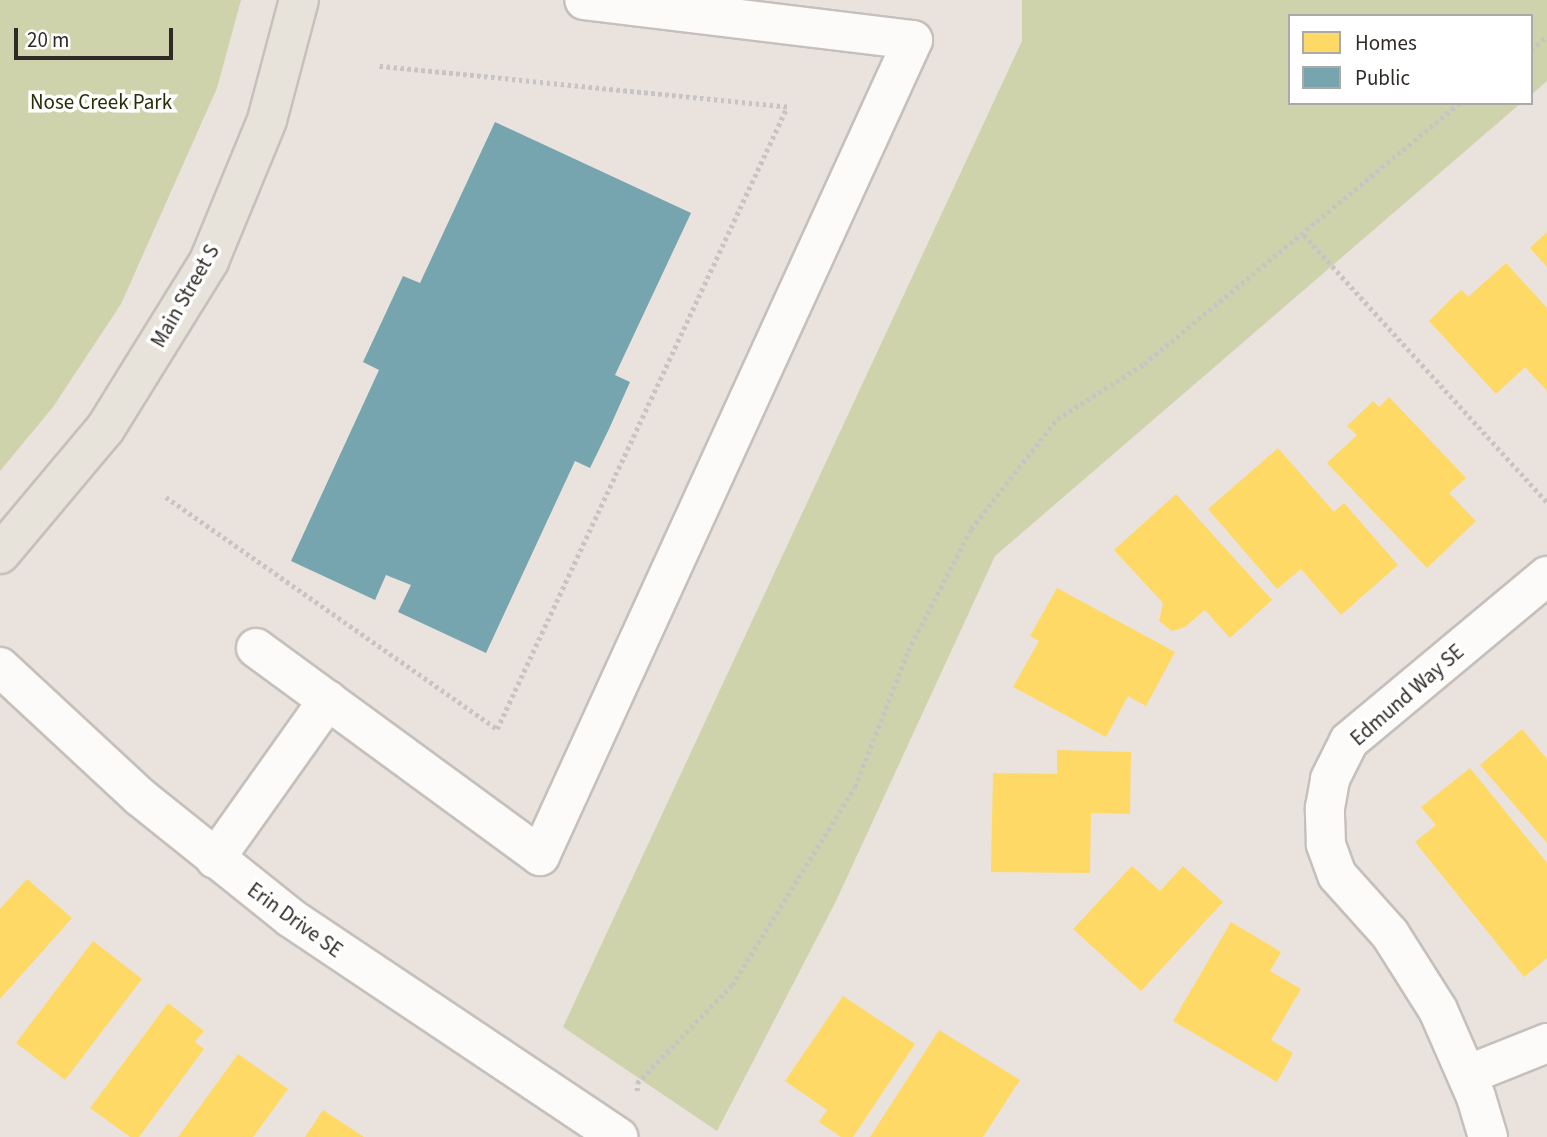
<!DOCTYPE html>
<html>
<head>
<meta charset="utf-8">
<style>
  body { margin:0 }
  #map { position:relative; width:1547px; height:1137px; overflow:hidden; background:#eae2dd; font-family:"Source Sans 3",sans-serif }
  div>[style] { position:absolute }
  .green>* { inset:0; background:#ced3ac }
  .homes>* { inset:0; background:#ffd966 }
  .public>* { inset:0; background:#76a5af }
  .path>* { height:4.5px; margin-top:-2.25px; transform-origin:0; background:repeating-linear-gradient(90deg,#c7c5c3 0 3.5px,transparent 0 7px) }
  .roads { filter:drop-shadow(2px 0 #c6c0bc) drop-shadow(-2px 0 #c6c0bc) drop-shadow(0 2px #c6c0bc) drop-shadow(0 -2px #c6c0bc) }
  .minor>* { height:38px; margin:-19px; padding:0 19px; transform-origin:19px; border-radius:19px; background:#fcfbfa }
  .major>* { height:38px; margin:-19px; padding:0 19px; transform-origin:19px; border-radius:19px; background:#e7e3da }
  span { translate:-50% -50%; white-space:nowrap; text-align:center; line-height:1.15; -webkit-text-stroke:7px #fff; paint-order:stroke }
  .park-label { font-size:21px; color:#282e07 }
  .street-label { font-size:21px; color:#302a27 }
  .legend { position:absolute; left:1288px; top:14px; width:245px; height:91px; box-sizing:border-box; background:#fff; border:2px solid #acaaa9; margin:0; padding:9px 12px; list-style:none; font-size:21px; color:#302a27 }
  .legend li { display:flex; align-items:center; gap:14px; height:35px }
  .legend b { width:35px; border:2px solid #acaaa9 }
  .scale { position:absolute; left:14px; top:28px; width:159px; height:32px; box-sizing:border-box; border:4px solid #302a27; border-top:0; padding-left:9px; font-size:21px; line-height:24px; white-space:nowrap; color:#302a27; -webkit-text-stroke:5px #fff; paint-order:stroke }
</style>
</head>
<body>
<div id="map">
  <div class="green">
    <div style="clip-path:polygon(0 0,241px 0,217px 88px,121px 304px,53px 407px,0 471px)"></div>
    <div style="clip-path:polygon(1022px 0,1547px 0,1547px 81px,1531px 95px,1531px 16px,1290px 16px,1290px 103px,1521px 103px,995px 556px,836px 901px,717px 1131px,563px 1027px,1022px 41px)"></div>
  </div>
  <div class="homes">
    <div style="clip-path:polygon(1547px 232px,1547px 267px,1530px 248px)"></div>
    <div style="clip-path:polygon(1506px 263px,1547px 308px,1547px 391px,1525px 367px,1496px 394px,1429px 321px,1455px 295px,1462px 290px,1468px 297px)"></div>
    <div style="clip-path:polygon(1389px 397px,1466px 478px,1449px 493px,1476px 521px,1427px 568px,1327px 463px,1357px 435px,1347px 426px,1373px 401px,1379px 407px)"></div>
    <div style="clip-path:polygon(1278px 448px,1334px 512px,1344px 503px,1398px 565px,1341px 615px,1301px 569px,1277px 589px,1208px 509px)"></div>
    <div style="clip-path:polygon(1176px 494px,1272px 600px,1230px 638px,1205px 610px,1185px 627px,1172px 631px,1159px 621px,1163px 603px,1114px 550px)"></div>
    <div style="clip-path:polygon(1057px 588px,1175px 652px,1146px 706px,1128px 696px,1106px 737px,1013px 687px,1039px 641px,1030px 636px)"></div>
    <div style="clip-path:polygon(1522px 729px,1547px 759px,1547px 843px,1480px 765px)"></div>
    <div style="clip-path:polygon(1057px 750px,1131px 752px,1130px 814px,1091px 813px,1090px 873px,991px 872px,993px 773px,1057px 774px)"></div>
    <div style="clip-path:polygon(1470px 768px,1547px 863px,1547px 958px,1524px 977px,1415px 842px,1436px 825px,1421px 807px)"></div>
    <div style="clip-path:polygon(1132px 866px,1160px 891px,1183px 866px,1223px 902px,1141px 991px,1073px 929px)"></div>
    <div style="clip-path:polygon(27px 879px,72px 918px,0 999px,0 909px)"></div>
    <div style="clip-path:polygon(1231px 922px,1281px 952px,1270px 971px,1301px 989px,1271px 1040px,1293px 1053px,1277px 1082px,1173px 1021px)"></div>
    <div style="clip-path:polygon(93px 941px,142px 979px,65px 1080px,16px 1043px)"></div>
    <div style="clip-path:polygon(843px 996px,915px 1044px,853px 1137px,841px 1137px,819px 1122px,827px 1110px,785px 1081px)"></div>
    <div style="clip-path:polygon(168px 1003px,204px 1031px,195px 1042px,204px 1049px,139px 1137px,130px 1137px,90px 1108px)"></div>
    <div style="clip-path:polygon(939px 1030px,1020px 1080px,983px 1137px,870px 1137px)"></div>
    <div style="clip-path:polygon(238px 1054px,288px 1089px,253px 1137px,178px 1137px)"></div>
    <div style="clip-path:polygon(323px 1110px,364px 1137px,305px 1137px)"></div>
  </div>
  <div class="public">
    <div style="clip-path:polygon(495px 122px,691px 213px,615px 375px,630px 382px,609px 429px,590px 468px,575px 461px,486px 653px,398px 612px,411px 585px,386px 575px,375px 600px,291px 561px,379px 370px,363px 362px,403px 276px,420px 283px)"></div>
  </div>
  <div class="path">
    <div style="left:1531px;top:50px;width:21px;rotate:-41deg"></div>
    <div style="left:1304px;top:235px;width:361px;rotate:47.7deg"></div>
    <div style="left:166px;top:497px;width:404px;rotate:35deg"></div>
    <div style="left:497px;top:729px;width:686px;rotate:-65deg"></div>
    <div style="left:787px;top:107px;width:413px;rotate:-174.3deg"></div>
    <div style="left:637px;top:1091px;width:8px;rotate:-90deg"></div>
    <div style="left:637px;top:1083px;width:136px;rotate:-45.9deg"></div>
    <div style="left:732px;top:985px;width:233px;rotate:-58.2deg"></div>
    <div style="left:855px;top:787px;width:146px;rotate:-68.7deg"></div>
    <div style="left:908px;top:651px;width:137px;rotate:-62.7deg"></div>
    <div style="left:971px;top:529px;width:140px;rotate:-52deg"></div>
    <div style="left:1057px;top:419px;width:103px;rotate:-32.3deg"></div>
    <div style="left:1144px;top:364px;width:410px;rotate:-39.6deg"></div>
  </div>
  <div class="roads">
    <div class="minor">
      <div style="left:256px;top:648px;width:352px;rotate:36.2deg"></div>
      <div style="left:540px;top:856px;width:897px;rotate:-65.43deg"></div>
      <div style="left:913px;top:40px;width:331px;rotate:-173.1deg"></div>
      <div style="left:0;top:667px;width:191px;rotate:42.9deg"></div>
      <div style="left:140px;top:797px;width:193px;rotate:38.7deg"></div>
      <div style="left:291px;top:918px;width:394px;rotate:33.8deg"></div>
      <div style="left:215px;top:859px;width:195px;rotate:-54.6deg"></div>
      <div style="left:1467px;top:1075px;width:86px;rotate:-21.8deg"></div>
      <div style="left:1488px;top:1137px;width:42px;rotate:-106.7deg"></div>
      <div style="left:1476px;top:1097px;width:95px;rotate:-113.6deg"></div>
      <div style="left:1438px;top:1010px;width:90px;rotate:-122.3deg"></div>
      <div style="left:1390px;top:934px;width:79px;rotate:-131.9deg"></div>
      <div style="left:1337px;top:875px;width:33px;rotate:-110deg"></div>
      <div style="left:1326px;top:844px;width:36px;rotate:-92deg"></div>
      <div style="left:1325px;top:808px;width:29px;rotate:-80deg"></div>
      <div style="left:1330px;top:779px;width:42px;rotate:-63.4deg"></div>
      <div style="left:1349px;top:741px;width:258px;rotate:-39.8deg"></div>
    </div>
    <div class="major">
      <div style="left:0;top:554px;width:163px;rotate:-50deg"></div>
      <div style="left:105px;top:429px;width:198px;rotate:-58.2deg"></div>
      <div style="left:209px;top:261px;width:152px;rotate:-67.6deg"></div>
      <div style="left:267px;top:120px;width:124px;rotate:-75.1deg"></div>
    </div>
  </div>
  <div class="park-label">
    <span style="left:101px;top:102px">Nose Creek Park</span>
  </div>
  <div class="street-label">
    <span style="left:185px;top:296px;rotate:-60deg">Main Street S</span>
    <span style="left:1407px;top:695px;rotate:-41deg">Edmund Way SE</span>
    <span style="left:295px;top:920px;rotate:36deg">Erin Drive SE</span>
  </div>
  <ul class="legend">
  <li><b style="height:19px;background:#ffd966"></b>Homes</li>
  <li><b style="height:19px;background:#76a5af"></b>Public</li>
  </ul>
  <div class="scale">20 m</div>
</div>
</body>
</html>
